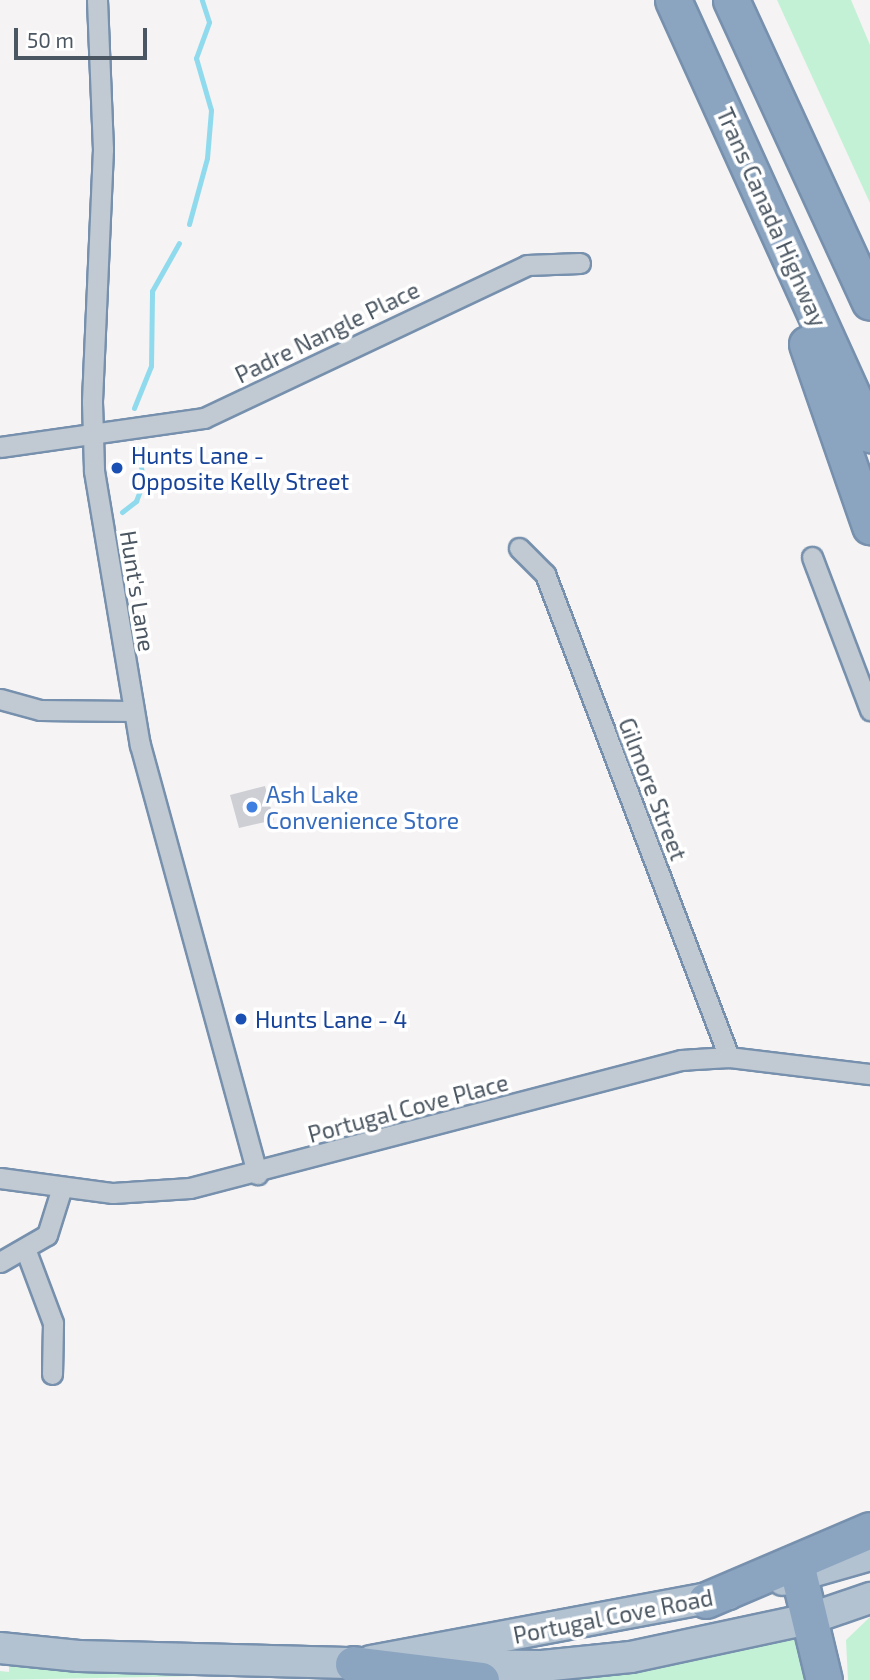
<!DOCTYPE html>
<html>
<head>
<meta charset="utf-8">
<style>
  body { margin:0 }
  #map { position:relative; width:870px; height:1680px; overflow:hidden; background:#f5f3f3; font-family:"Exo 2",sans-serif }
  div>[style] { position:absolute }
  .green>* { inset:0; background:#c3f1d5 }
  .stream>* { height:5px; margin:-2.5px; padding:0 2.5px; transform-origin:2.5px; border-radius:2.5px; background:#90daee }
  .building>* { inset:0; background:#cdcfd5 }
  .roads { filter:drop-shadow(2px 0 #7690ad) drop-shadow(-2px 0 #7690ad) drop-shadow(0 2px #7690ad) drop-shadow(0 -2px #7690ad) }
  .minor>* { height:19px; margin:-9.5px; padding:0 9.5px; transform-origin:9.5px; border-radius:9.5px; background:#c1cad2 }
  .primary>* { height:30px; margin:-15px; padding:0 15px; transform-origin:15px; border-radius:15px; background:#b3c2d1 }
  .motorway>* { height:35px; margin:-17.5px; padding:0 17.5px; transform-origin:17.5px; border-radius:17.5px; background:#8ba5c1 }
  .dots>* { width:19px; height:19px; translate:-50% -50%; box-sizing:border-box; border:4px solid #fff; border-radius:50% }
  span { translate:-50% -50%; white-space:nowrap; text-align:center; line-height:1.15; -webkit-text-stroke:7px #fff; paint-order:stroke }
  .street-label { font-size:23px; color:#4a5661 }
  .transit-label { font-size:23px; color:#164399 }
  .left { translate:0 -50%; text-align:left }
  .shop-label { font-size:23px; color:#366cbe }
  .scale { position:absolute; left:14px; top:28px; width:133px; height:32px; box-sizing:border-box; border:4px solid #4a5661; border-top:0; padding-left:9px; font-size:21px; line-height:24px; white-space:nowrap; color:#4a5661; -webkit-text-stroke:5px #fff; paint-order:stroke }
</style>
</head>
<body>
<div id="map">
  <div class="green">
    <div style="clip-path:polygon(777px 0,851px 0,870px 45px,870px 203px)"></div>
    <div style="clip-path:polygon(870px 1617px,870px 1680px,848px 1680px,846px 1640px)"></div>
    <div style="clip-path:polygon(805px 1635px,818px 1680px,566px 1680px,530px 1675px)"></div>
    <div style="clip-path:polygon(9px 1665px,36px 1666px,200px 1676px,0 1680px,0 1671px,9px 1672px)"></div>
  </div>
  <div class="stream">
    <div style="left:189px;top:224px;width:68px;rotate:-74.7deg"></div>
    <div style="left:207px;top:158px;width:48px;rotate:-85.2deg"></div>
    <div style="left:211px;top:110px;width:54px;rotate:-106.1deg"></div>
    <div style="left:196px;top:58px;width:38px;rotate:-70deg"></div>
    <div style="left:209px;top:22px;width:23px;rotate:-108deg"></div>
    <div style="left:134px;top:408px;width:45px;rotate:-68deg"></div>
    <div style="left:151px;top:366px;width:75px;rotate:-89.2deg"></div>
    <div style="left:152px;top:291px;width:55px;rotate:-60.6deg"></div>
    <div style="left:122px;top:512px;width:18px;rotate:-38deg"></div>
    <div style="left:136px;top:501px;width:19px;rotate:-69deg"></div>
    <div style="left:143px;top:483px;width:35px;rotate:-97deg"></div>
  </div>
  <div class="building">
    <div style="clip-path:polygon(265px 786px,274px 820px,239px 828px,230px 795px)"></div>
  </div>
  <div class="roads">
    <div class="minor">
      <div style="left:97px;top:0;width:149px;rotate:87.7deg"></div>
      <div style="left:103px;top:149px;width:253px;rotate:92.5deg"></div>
      <div style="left:92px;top:402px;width:69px;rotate:88.3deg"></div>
      <div style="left:94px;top:471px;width:278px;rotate:80.5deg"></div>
      <div style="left:140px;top:745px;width:445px;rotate:74.7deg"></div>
      <div style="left:0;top:447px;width:206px;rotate:-8.1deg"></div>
      <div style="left:204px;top:418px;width:357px;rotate:-25.3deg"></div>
      <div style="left:527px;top:265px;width:53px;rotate:-2.2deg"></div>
      <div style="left:519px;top:548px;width:37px;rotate:45deg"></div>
      <div style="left:545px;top:574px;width:517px;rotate:69.15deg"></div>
      <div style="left:812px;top:557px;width:164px;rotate:69.2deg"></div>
      <div style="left:0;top:699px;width:41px;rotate:15.4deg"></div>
      <div style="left:40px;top:710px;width:93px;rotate:0.6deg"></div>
      <div style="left:0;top:1178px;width:114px;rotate:7.6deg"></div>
      <div style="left:113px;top:1193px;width:77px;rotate:-3.7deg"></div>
      <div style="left:190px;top:1188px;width:507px;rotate:-14.61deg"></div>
      <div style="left:681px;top:1060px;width:48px;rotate:-3.6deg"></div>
      <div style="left:729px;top:1057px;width:142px;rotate:6.9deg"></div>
      <div style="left:26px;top:1251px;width:77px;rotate:69.4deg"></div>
      <div style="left:53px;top:1323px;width:51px;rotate:91.1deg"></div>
      <div style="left:0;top:1262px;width:54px;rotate:-29.9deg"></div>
      <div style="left:47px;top:1235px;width:50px;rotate:-72.6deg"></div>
    </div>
    <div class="primary">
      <div style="left:783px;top:1580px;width:91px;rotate:-16deg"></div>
      <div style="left:0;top:1648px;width:79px;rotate:5.8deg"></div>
      <div style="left:79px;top:1656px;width:298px;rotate:1.5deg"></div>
      <div style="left:371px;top:1661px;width:363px;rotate:-10.6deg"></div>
      <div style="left:448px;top:1665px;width:94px;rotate:0.6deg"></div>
      <div style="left:542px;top:1666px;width:89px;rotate:-5.8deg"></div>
      <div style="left:631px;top:1657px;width:182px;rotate:-12.1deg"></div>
      <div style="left:809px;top:1619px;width:65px;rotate:-19deg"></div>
    </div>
    <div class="motorway">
      <div style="left:673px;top:0;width:477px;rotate:65.6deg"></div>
      <div style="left:731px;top:0;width:332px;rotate:65.3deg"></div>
      <div style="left:807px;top:344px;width:193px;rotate:70.9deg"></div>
      <div style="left:799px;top:1576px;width:107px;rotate:76.5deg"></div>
      <div style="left:706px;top:1600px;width:178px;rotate:-23.1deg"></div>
      <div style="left:353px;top:1664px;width:129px;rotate:7.1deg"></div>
    </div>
  </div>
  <div class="dots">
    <div style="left:117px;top:468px;background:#1a4fb4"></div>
    <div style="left:252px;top:807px;background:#3f7fe0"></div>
    <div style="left:241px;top:1019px;background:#1a4fb4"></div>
  </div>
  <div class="street-label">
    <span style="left:772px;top:217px;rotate:66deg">Trans Canada Highway</span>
    <span style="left:327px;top:332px;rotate:-26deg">Padre Nangle Place</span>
    <span style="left:138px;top:591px;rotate:81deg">Hunt's Lane</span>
    <span style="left:653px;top:789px;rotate:69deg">Gilmore Street</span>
    <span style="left:408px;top:1108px;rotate:-15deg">Portugal Cove Place</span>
    <span style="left:613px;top:1616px;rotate:-11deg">Portugal Cove Road</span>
  </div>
  <div class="transit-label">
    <span class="left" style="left:131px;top:468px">Hunts Lane -<br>Opposite Kelly Street</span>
    <span class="left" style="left:255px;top:1019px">Hunts Lane - 4</span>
  </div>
  <div class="shop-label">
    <span class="left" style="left:266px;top:807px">Ash Lake<br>Convenience Store</span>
  </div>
  <div class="scale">50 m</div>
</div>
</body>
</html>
